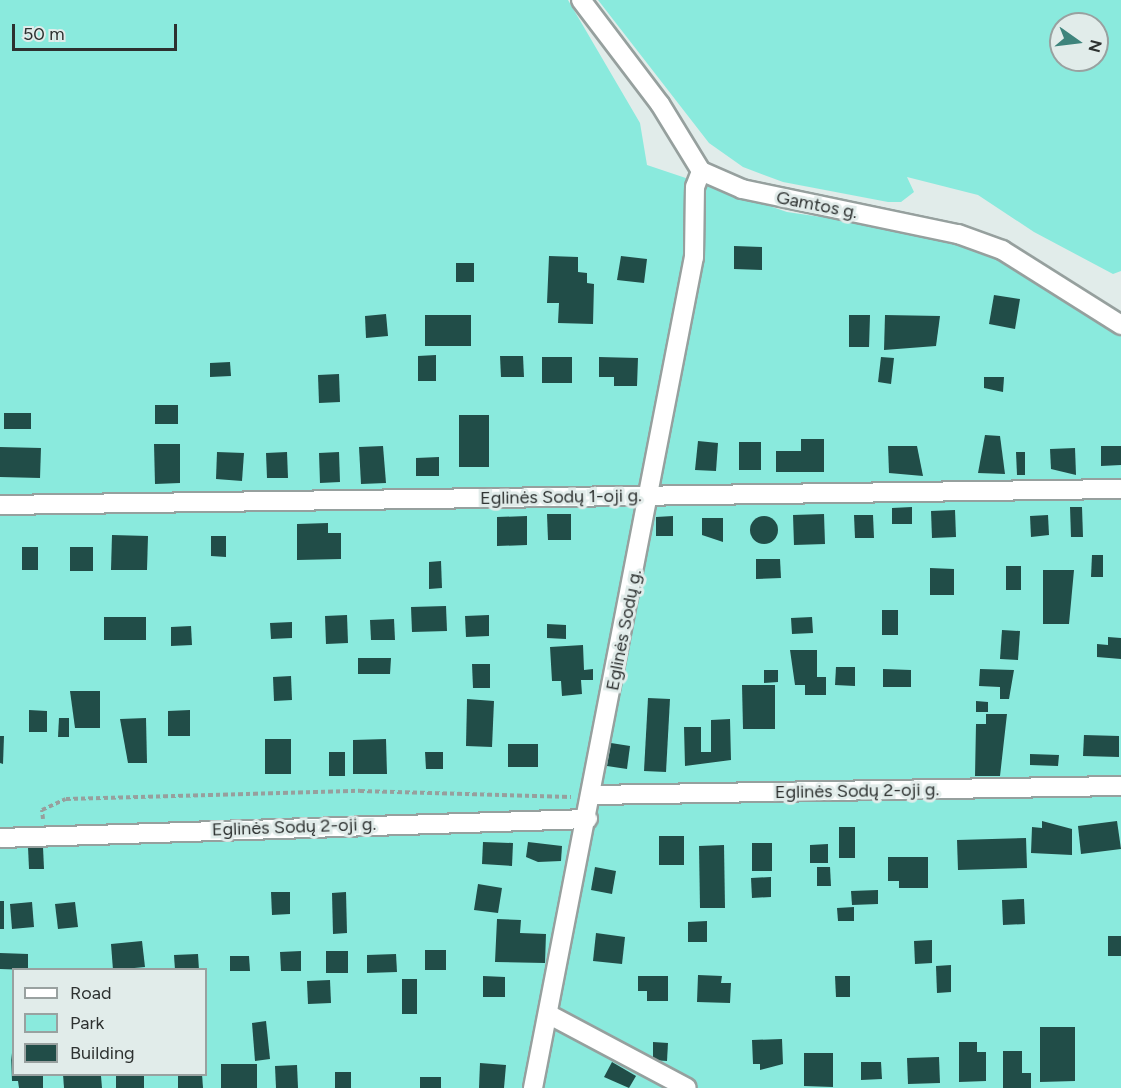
<!DOCTYPE html>
<html>
<head>
<meta charset="utf-8">
<style>
  body { margin:0 }
  #map { position:relative; width:1121px; height:1088px; overflow:hidden; background:#e1ecea; font-family:Figtree,sans-serif }
  div>[style] { position:absolute }
  .green>* { inset:0; background:#8aeadd }
  .building>* { inset:0; background:#214d48 }
  .round { border-radius:50% }
  .path>* { height:4px; margin-top:-2px; transform-origin:0; background:repeating-linear-gradient(90deg,#979f9d 0 4.5px,transparent 0 7.5px) }
  .roads { filter:drop-shadow(2px 0 #96a09e) drop-shadow(-2px 0 #96a09e) drop-shadow(0 2px #96a09e) drop-shadow(0 -2px #96a09e) }
  .street>* { height:18px; margin:-9px; padding:0 9px; transform-origin:9px; border-radius:9px; background:#fff }
  span { translate:-50% -50%; white-space:nowrap; text-align:center; line-height:1.15; -webkit-text-stroke:6px #e1ecea; paint-order:stroke }
  .street-label { font-size:18px; color:#2d3130 }
  .legend { position:absolute; left:12px; top:968px; width:195px; height:108px; box-sizing:border-box; background:#e1ecea; border:2px solid #99a1a0; margin:0; padding:8px 10px; list-style:none; font-size:18px; color:#2d3130 }
  .legend li { display:flex; align-items:center; gap:12px; height:30px }
  .legend b { width:30px; border:2px solid #99a1a0 }
  .north { position:absolute; left:1049px; top:12px; width:60px; height:60px; box-sizing:border-box; background:#e1ecea; border:2px solid #99a1a0; border-radius:50%; rotate:104deg; font-size:16px; font-weight:700; line-height:24px; text-align:center; color:#2d3130 }
  .north::after { content:''; display:block; margin:auto; width:21px; height:27px; background:#3e847c; clip-path:polygon(50% 0,100% 100%,50% 72%,0 100%) }
  .scale { position:absolute; left:12px; top:24px; width:165px; height:27px; box-sizing:border-box; border:3px solid #2d3130; border-top:0; padding-left:8px; font-size:18px; line-height:21px; white-space:nowrap; color:#2d3130; -webkit-text-stroke:4px #e1ecea; paint-order:stroke }
</style>
</head>
<body>
<div id="map">
  <div class="green">
    <div style="clip-path:polygon(evenodd,0 0,568px 0,640px 123px,647px 165px,787px 212px,938px 234px,989px 252px,1121px 334px,1121px 1088px,0 1088px,0 0,14px 970px,206px 970px,206px 1074px,14px 1074px,14px 970px)"></div>
    <div style="clip-path:polygon(evenodd,598px 0,1121px 0,1121px 271px,1113px 274px,1034px 232px,978px 195px,907px 177px,914px 192px,901px 202px,888px 202px,783px 182px,743px 167px,709px 143px,598px 0,1061px 24px,1097px 24px,1097px 60px,1061px 60px,1061px 24px)"></div>
  </div>
  <div class="building">
    <div style="clip-path:polygon(734px 246px,762px 247px,762px 270px,734px 269px)"></div>
    <div style="clip-path:polygon(549px 256px,578px 257px,578px 272px,587px 273px,587px 283px,594px 284px,593px 324px,558px 323px,559px 303px,547px 303px)"></div>
    <div style="clip-path:polygon(621px 256px,647px 259px,644px 283px,617px 280px)"></div>
    <div style="clip-path:polygon(456px 263px,474px 263px,474px 282px,456px 282px)"></div>
    <div style="clip-path:polygon(994px 295px,1020px 299px,1015px 329px,989px 324px)"></div>
    <div style="clip-path:polygon(386px 314px,388px 336px,366px 338px,365px 316px)"></div>
    <div style="clip-path:polygon(425px 315px,471px 315px,471px 346px,425px 346px)"></div>
    <div style="clip-path:polygon(849px 315px,870px 315px,869px 347px,849px 347px)"></div>
    <div style="clip-path:polygon(885px 315px,940px 316px,936px 346px,884px 350px)"></div>
    <div style="clip-path:polygon(436px 355px,436px 381px,418px 381px,418px 356px)"></div>
    <div style="clip-path:polygon(500px 356px,523px 356px,524px 377px,501px 377px)"></div>
    <div style="clip-path:polygon(542px 357px,572px 357px,572px 383px,542px 383px)"></div>
    <div style="clip-path:polygon(599px 357px,638px 358px,637px 386px,614px 386px,614px 377px,599px 377px)"></div>
    <div style="clip-path:polygon(881px 357px,894px 358px,891px 384px,878px 382px)"></div>
    <div style="clip-path:polygon(230px 362px,231px 376px,210px 377px,210px 363px)"></div>
    <div style="clip-path:polygon(339px 374px,340px 402px,319px 403px,318px 375px)"></div>
    <div style="clip-path:polygon(984px 377px,1004px 377px,1003px 392px,984px 388px)"></div>
    <div style="clip-path:polygon(155px 405px,178px 405px,178px 424px,155px 424px)"></div>
    <div style="clip-path:polygon(4px 413px,31px 413px,31px 429px,4px 429px)"></div>
    <div style="clip-path:polygon(459px 415px,489px 415px,489px 467px,459px 467px)"></div>
    <div style="clip-path:polygon(985px 435px,1000px 436px,1005px 474px,978px 473px)"></div>
    <div style="clip-path:polygon(801px 439px,824px 439px,824px 472px,776px 472px,776px 451px,801px 451px)"></div>
    <div style="clip-path:polygon(698px 441px,718px 443px,716px 471px,695px 470px)"></div>
    <div style="clip-path:polygon(739px 442px,761px 442px,761px 470px,739px 470px)"></div>
    <div style="clip-path:polygon(154px 444px,180px 444px,180px 483px,155px 484px)"></div>
    <div style="clip-path:polygon(383px 446px,386px 483px,361px 484px,359px 447px)"></div>
    <div style="clip-path:polygon(888px 446px,917px 446px,923px 476px,889px 473px)"></div>
    <div style="clip-path:polygon(1101px 446px,1121px 446px,1121px 465px,1101px 466px)"></div>
    <div style="clip-path:polygon(0 447px,41px 448px,40px 478px,0 477px)"></div>
    <div style="clip-path:polygon(1075px 448px,1076px 475px,1051px 469px,1050px 449px)"></div>
    <div style="clip-path:polygon(217px 452px,244px 453px,242px 481px,216px 479px)"></div>
    <div style="clip-path:polygon(287px 452px,288px 478px,267px 478px,266px 453px)"></div>
    <div style="clip-path:polygon(339px 452px,340px 482px,320px 483px,319px 453px)"></div>
    <div style="clip-path:polygon(1016px 452px,1025px 452px,1025px 475px,1017px 475px)"></div>
    <div style="clip-path:polygon(439px 457px,439px 476px,416px 476px,416px 458px)"></div>
    <div style="clip-path:polygon(912px 507px,912px 524px,892px 524px,892px 508px)"></div>
    <div style="clip-path:polygon(1070px 507px,1082px 507px,1083px 537px,1071px 537px)"></div>
    <div style="clip-path:polygon(955px 510px,956px 537px,932px 538px,931px 511px)"></div>
    <div style="clip-path:polygon(547px 514px,571px 514px,571px 540px,548px 540px)"></div>
    <div style="clip-path:polygon(824px 514px,825px 544px,794px 545px,793px 515px)"></div>
    <div style="clip-path:polygon(854px 515px,873px 515px,874px 538px,855px 538px)"></div>
    <div style="clip-path:polygon(1048px 515px,1049px 535px,1031px 537px,1030px 516px)"></div>
    <div style="clip-path:polygon(527px 516px,527px 545px,497px 546px,497px 517px)"></div>
    <div style="clip-path:polygon(673px 516px,673px 536px,656px 536px,656px 517px)"></div>
    <div class="round" style="left:750px;top:516px;width:28px;height:28px"></div>
    <div style="clip-path:polygon(702px 518px,723px 518px,723px 542px,702px 535px)"></div>
    <div style="clip-path:polygon(328px 523px,328px 533px,341px 533px,341px 559px,297px 560px,297px 524px)"></div>
    <div style="clip-path:polygon(112px 535px,148px 536px,147px 570px,111px 570px)"></div>
    <div style="clip-path:polygon(211px 536px,226px 536px,226px 557px,211px 556px)"></div>
    <div style="clip-path:polygon(22px 547px,38px 547px,38px 570px,22px 570px)"></div>
    <div style="clip-path:polygon(70px 547px,93px 547px,93px 571px,70px 571px)"></div>
    <div style="clip-path:polygon(1092px 555px,1103px 555px,1103px 577px,1091px 577px)"></div>
    <div style="clip-path:polygon(756px 559px,780px 559px,781px 578px,756px 579px)"></div>
    <div style="clip-path:polygon(441px 561px,442px 588px,429px 589px,429px 562px)"></div>
    <div style="clip-path:polygon(1006px 566px,1021px 566px,1021px 590px,1006px 590px)"></div>
    <div style="clip-path:polygon(930px 568px,954px 569px,954px 595px,930px 595px)"></div>
    <div style="clip-path:polygon(1043px 570px,1074px 570px,1069px 624px,1043px 624px)"></div>
    <div style="clip-path:polygon(446px 606px,447px 631px,412px 632px,411px 607px)"></div>
    <div style="clip-path:polygon(882px 610px,898px 610px,898px 635px,882px 635px)"></div>
    <div style="clip-path:polygon(347px 615px,348px 643px,326px 644px,325px 616px)"></div>
    <div style="clip-path:polygon(489px 615px,489px 636px,466px 637px,465px 616px)"></div>
    <div style="clip-path:polygon(104px 617px,146px 617px,146px 640px,104px 640px)"></div>
    <div style="clip-path:polygon(812px 617px,813px 633px,792px 634px,791px 618px)"></div>
    <div style="clip-path:polygon(394px 619px,395px 640px,371px 640px,370px 620px)"></div>
    <div style="clip-path:polygon(292px 622px,292px 638px,271px 639px,270px 623px)"></div>
    <div style="clip-path:polygon(547px 624px,566px 625px,566px 639px,547px 638px)"></div>
    <div style="clip-path:polygon(191px 626px,192px 645px,171px 646px,171px 627px)"></div>
    <div style="clip-path:polygon(1002px 630px,1020px 631px,1018px 660px,1000px 659px)"></div>
    <div style="clip-path:polygon(1108px 637px,1121px 638px,1121px 659px,1097px 657px,1097px 644px,1108px 645px)"></div>
    <div style="clip-path:polygon(583px 645px,584px 670px,593px 669px,593px 680px,581px 680px,582px 694px,562px 696px,561px 681px,552px 681px,550px 647px)"></div>
    <div style="clip-path:polygon(790px 650px,817px 650px,817px 677px,826px 677px,826px 695px,805px 695px,805px 685px,795px 685px)"></div>
    <div style="clip-path:polygon(358px 658px,391px 658px,390px 674px,358px 674px)"></div>
    <div style="clip-path:polygon(472px 664px,490px 664px,490px 688px,473px 688px)"></div>
    <div style="clip-path:polygon(836px 667px,855px 667px,855px 686px,835px 685px)"></div>
    <div style="clip-path:polygon(883px 669px,911px 670px,911px 687px,883px 687px)"></div>
    <div style="clip-path:polygon(980px 669px,1014px 670px,1009px 699px,1000px 699px,1000px 687px,979px 686px)"></div>
    <div style="clip-path:polygon(764px 670px,778px 670px,778px 682px,764px 683px)"></div>
    <div style="clip-path:polygon(291px 676px,292px 700px,274px 701px,273px 677px)"></div>
    <div style="clip-path:polygon(742px 685px,775px 685px,775px 729px,743px 729px)"></div>
    <div style="clip-path:polygon(70px 691px,100px 691px,100px 728px,75px 728px)"></div>
    <div style="clip-path:polygon(648px 698px,670px 699px,666px 772px,644px 771px)"></div>
    <div style="clip-path:polygon(467px 699px,494px 701px,492px 747px,466px 746px)"></div>
    <div style="clip-path:polygon(976px 701px,988px 702px,988px 712px,976px 712px)"></div>
    <div style="clip-path:polygon(29px 710px,47px 711px,47px 732px,29px 732px)"></div>
    <div style="clip-path:polygon(190px 710px,190px 736px,168px 736px,168px 711px)"></div>
    <div style="clip-path:polygon(986px 714px,1007px 714px,1000px 776px,975px 776px,976px 724px,986px 724px)"></div>
    <div style="clip-path:polygon(59px 718px,69px 718px,69px 737px,58px 737px)"></div>
    <div style="clip-path:polygon(146px 718px,147px 763px,128px 763px,120px 719px)"></div>
    <div style="clip-path:polygon(730px 719px,731px 760px,685px 766px,684px 727px,701px 727px,701px 752px,711px 752px,711px 720px)"></div>
    <div style="clip-path:polygon(1084px 735px,1119px 736px,1119px 757px,1083px 756px)"></div>
    <div style="clip-path:polygon(0 736px,4px 736px,3px 764px,0 763px)"></div>
    <div style="clip-path:polygon(265px 739px,291px 739px,291px 774px,265px 774px)"></div>
    <div style="clip-path:polygon(386px 739px,387px 774px,353px 774px,353px 740px)"></div>
    <div style="clip-path:polygon(611px 743px,630px 746px,627px 769px,607px 766px)"></div>
    <div style="clip-path:polygon(508px 744px,538px 744px,538px 767px,508px 767px)"></div>
    <div style="clip-path:polygon(329px 752px,345px 752px,345px 776px,329px 776px)"></div>
    <div style="clip-path:polygon(425px 752px,443px 752px,443px 769px,426px 769px)"></div>
    <div style="clip-path:polygon(1030px 754px,1059px 755px,1058px 766px,1030px 765px)"></div>
    <div style="clip-path:polygon(1042px 821px,1072px 829px,1072px 855px,1031px 853px,1032px 827px,1042px 828px)"></div>
    <div style="clip-path:polygon(1117px 821px,1121px 849px,1081px 854px,1078px 826px)"></div>
    <div style="clip-path:polygon(839px 827px,855px 827px,855px 858px,839px 858px)"></div>
    <div style="clip-path:polygon(659px 836px,684px 836px,684px 865px,659px 865px)"></div>
    <div style="clip-path:polygon(1026px 838px,1027px 868px,958px 870px,957px 840px)"></div>
    <div style="clip-path:polygon(483px 842px,513px 843px,512px 866px,482px 864px)"></div>
    <div style="clip-path:polygon(528px 842px,562px 846px,561px 861px,538px 862px,526px 857px)"></div>
    <div style="clip-path:polygon(752px 843px,772px 843px,772px 871px,752px 871px)"></div>
    <div style="clip-path:polygon(828px 844px,828px 863px,810px 863px,810px 845px)"></div>
    <div style="clip-path:polygon(724px 845px,725px 908px,700px 908px,699px 846px)"></div>
    <div style="clip-path:polygon(28px 847px,43px 847px,44px 869px,29px 869px)"></div>
    <div style="clip-path:polygon(888px 857px,928px 857px,928px 888px,899px 888px,899px 881px,888px 881px)"></div>
    <div style="clip-path:polygon(595px 867px,616px 871px,612px 894px,591px 890px)"></div>
    <div style="clip-path:polygon(817px 867px,830px 867px,831px 886px,817px 886px)"></div>
    <div style="clip-path:polygon(771px 877px,771px 897px,752px 898px,751px 878px)"></div>
    <div style="clip-path:polygon(478px 884px,502px 888px,498px 913px,474px 910px)"></div>
    <div style="clip-path:polygon(878px 890px,878px 904px,852px 905px,851px 891px)"></div>
    <div style="clip-path:polygon(271px 892px,290px 892px,290px 914px,272px 915px)"></div>
    <div style="clip-path:polygon(346px 892px,347px 933px,333px 934px,332px 893px)"></div>
    <div style="clip-path:polygon(1024px 899px,1025px 924px,1003px 925px,1002px 900px)"></div>
    <div style="clip-path:polygon(0 901px,4px 901px,4px 929px,0 929px)"></div>
    <div style="clip-path:polygon(32px 902px,34px 927px,12px 929px,10px 904px)"></div>
    <div style="clip-path:polygon(75px 902px,78px 927px,58px 929px,55px 904px)"></div>
    <div style="clip-path:polygon(854px 907px,854px 921px,838px 921px,837px 908px)"></div>
    <div style="clip-path:polygon(497px 919px,521px 920px,520px 933px,546px 934px,545px 963px,495px 962px)"></div>
    <div style="clip-path:polygon(707px 921px,707px 942px,688px 942px,688px 922px)"></div>
    <div style="clip-path:polygon(596px 933px,625px 937px,622px 964px,593px 961px)"></div>
    <div style="clip-path:polygon(1108px 936px,1121px 936px,1121px 956px,1108px 956px)"></div>
    <div style="clip-path:polygon(932px 940px,932px 963px,915px 964px,914px 941px)"></div>
    <div style="clip-path:polygon(142px 941px,145px 967px,113px 970px,111px 944px)"></div>
    <div style="clip-path:polygon(425px 950px,446px 950px,446px 970px,425px 970px)"></div>
    <div style="clip-path:polygon(301px 951px,301px 971px,281px 971px,280px 952px)"></div>
    <div style="clip-path:polygon(326px 951px,348px 951px,348px 973px,326px 973px)"></div>
    <div style="clip-path:polygon(0 953px,28px 954px,28px 970px,0 969px)"></div>
    <div style="clip-path:polygon(198px 954px,199px 970px,175px 970px,174px 955px)"></div>
    <div style="clip-path:polygon(396px 954px,397px 972px,367px 973px,367px 955px)"></div>
    <div style="clip-path:polygon(230px 956px,249px 956px,250px 971px,230px 971px)"></div>
    <div style="clip-path:polygon(951px 965px,951px 992px,937px 993px,936px 966px)"></div>
    <div style="clip-path:polygon(698px 975px,722px 976px,721px 983px,731px 983px,730px 1003px,697px 1002px)"></div>
    <div style="clip-path:polygon(483px 976px,505px 977px,505px 997px,483px 997px)"></div>
    <div style="clip-path:polygon(638px 976px,668px 976px,668px 1001px,647px 1001px,647px 991px,638px 991px)"></div>
    <div style="clip-path:polygon(835px 976px,850px 976px,850px 997px,836px 997px)"></div>
    <div style="clip-path:polygon(402px 979px,417px 979px,417px 1014px,402px 1014px)"></div>
    <div style="clip-path:polygon(330px 980px,331px 1003px,308px 1004px,307px 981px)"></div>
    <div style="clip-path:polygon(266px 1021px,270px 1059px,255px 1061px,252px 1023px)"></div>
    <div style="clip-path:polygon(1040px 1027px,1075px 1027px,1075px 1081px,1040px 1082px)"></div>
    <div style="clip-path:polygon(782px 1039px,783px 1064px,760px 1070px,760px 1064px,753px 1064px,752px 1040px)"></div>
    <div style="clip-path:polygon(653px 1042px,668px 1043px,667px 1061px,653px 1060px)"></div>
    <div style="clip-path:polygon(959px 1042px,977px 1042px,977px 1052px,986px 1052px,986px 1081px,959px 1082px)"></div>
    <div style="clip-path:polygon(1003px 1051px,1022px 1051px,1022px 1073px,1031px 1073px,1031px 1088px,1003px 1088px)"></div>
    <div style="clip-path:polygon(11px 1053px,14px 1074px,43px 1074px,43px 1088px,19px 1088px,18px 1081px,12px 1081px)"></div>
    <div style="clip-path:polygon(804px 1053px,833px 1053px,833px 1087px,804px 1086px)"></div>
    <div style="clip-path:polygon(939px 1057px,940px 1083px,908px 1084px,907px 1058px)"></div>
    <div style="clip-path:polygon(612px 1062px,636px 1076px,629px 1088px,604px 1077px)"></div>
    <div style="clip-path:polygon(861px 1062px,881px 1062px,882px 1079px,861px 1080px)"></div>
    <div style="clip-path:polygon(480px 1063px,506px 1065px,504px 1088px,479px 1088px)"></div>
    <div style="clip-path:polygon(221px 1064px,257px 1064px,257px 1088px,221px 1088px)"></div>
    <div style="clip-path:polygon(297px 1065px,298px 1088px,276px 1088px,275px 1066px)"></div>
    <div style="clip-path:polygon(335px 1072px,351px 1072px,351px 1088px,335px 1088px)"></div>
    <div style="clip-path:polygon(63px 1074px,101px 1076px,102px 1088px,64px 1088px)"></div>
    <div style="clip-path:polygon(116px 1074px,144px 1074px,144px 1088px,116px 1088px)"></div>
    <div style="clip-path:polygon(178px 1074px,202px 1074px,203px 1088px,178px 1088px)"></div>
    <div style="clip-path:polygon(420px 1077px,441px 1077px,441px 1088px,420px 1088px)"></div>
  </div>
  <div class="path">
    <div style="left:43px;top:819px;width:9px;rotate:-96deg"></div>
    <div style="left:42px;top:810px;width:26px;rotate:-25deg"></div>
    <div style="left:66px;top:799px;width:294px;rotate:-1.6deg"></div>
    <div style="left:360px;top:791px;width:211px;rotate:1.6deg"></div>
  </div>
  <div class="roads">
    <div class="street">
      <div style="left:581px;top:0;width:131px;rotate:52.8deg"></div>
      <div style="left:660px;top:104px;width:79px;rotate:58.5deg"></div>
      <div style="left:701px;top:171px;width:45px;rotate:23.7deg"></div>
      <div style="left:742px;top:189px;width:221px;rotate:11.8deg"></div>
      <div style="left:958px;top:234px;width:47px;rotate:20deg"></div>
      <div style="left:1002px;top:250px;width:141px;rotate:32.2deg"></div>
      <div style="left:0;top:505px;width:1121px;rotate:-0.82deg"></div>
      <div style="left:593px;top:795px;width:528px;rotate:-0.98deg"></div>
      <div style="left:0;top:838px;width:588px;rotate:-1.85deg"></div>
      <div style="left:548px;top:1014px;width:157px;rotate:28deg"></div>
      <div style="left:533px;top:1088px;width:846px;rotate:-79.04deg"></div>
      <div style="left:694px;top:257px;width:70px;rotate:-89.2deg"></div>
      <div style="left:695px;top:187px;width:17px;rotate:-69deg"></div>
    </div>
  </div>
  <div class="street-label">
    <span style="left:817px;top:205px;rotate:11deg">Gamtos g.</span>
    <span style="left:561px;top:497px;rotate:-1deg">Eglinės Sodų 1-oji g.</span>
    <span style="left:624px;top:630px;rotate:-79deg">Eglinės Sodų g.</span>
    <span style="left:857px;top:791px;rotate:-1deg">Eglinės Sodų 2-oji g.</span>
    <span style="left:294px;top:827px;rotate:-2deg">Eglinės Sodų 2-oji g.</span>
  </div>
  <ul class="legend">
  <li><b style="height:8px;background:#fff"></b>Road</li>
  <li><b style="height:16px;background:#8aeadd"></b>Park</li>
  <li><b style="height:16px;background:#214d48"></b>Building</li>
  </ul>
  <div class="north">N</div>
  <div class="scale">50 m</div>
</div>
</body>
</html>
